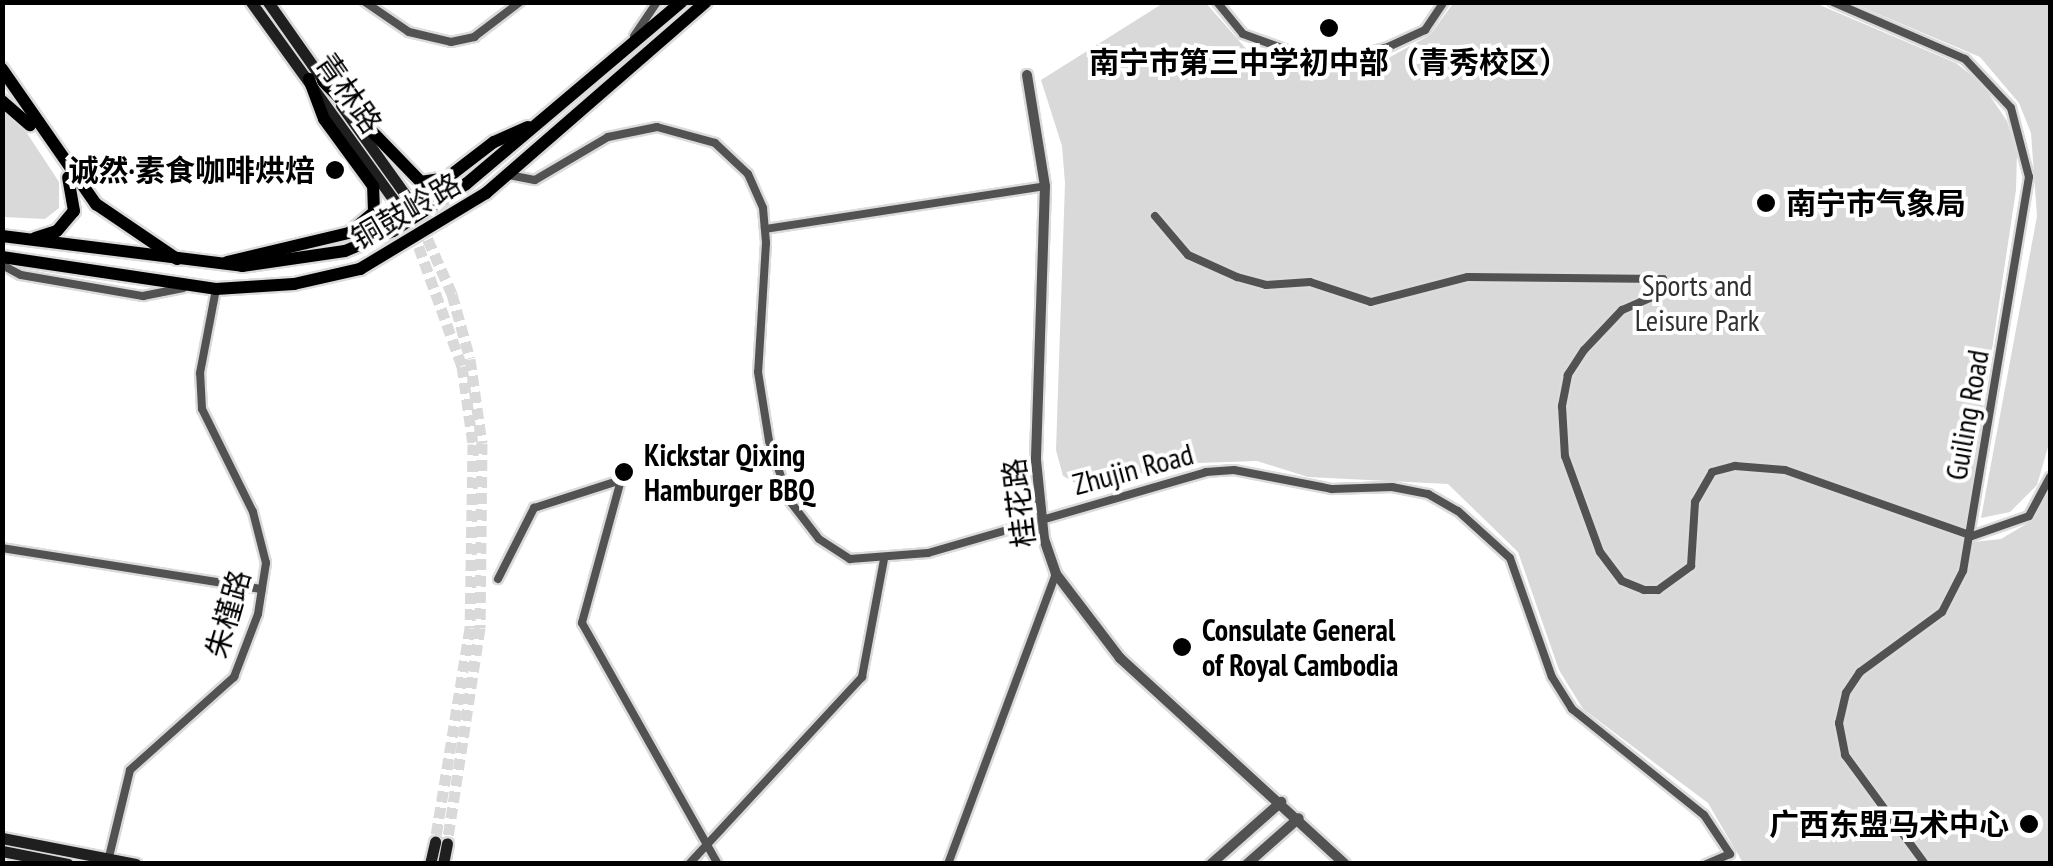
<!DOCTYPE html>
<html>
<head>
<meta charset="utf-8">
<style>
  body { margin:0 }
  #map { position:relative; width:2053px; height:866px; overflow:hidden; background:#fff; font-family:"PT Sans Narrow","Noto Sans SC",sans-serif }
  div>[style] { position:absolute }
  .green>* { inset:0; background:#d9d9d9 }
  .secondary-tunnel>* { height:11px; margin-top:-5.5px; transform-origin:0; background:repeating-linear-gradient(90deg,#d9d9d9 0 11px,transparent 0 16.5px) }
  .roads { filter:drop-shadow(2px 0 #dbdbdb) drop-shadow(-2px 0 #dbdbdb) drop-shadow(0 2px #dbdbdb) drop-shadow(0 -2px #dbdbdb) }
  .minor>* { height:8px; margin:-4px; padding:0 4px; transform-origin:4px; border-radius:4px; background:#525252 }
  .tertiary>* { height:10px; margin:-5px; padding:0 5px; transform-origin:5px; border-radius:5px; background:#525252 }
  .secondary>* { height:11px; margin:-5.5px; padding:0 5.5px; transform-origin:5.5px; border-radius:5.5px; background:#1f1f1f }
  .primary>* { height:12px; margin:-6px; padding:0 6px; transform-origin:6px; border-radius:6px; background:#000 }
  .dots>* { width:28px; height:28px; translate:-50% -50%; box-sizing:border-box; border:5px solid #fff; border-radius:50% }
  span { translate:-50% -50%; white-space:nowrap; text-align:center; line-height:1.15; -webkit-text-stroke:8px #fff; paint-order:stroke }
  .poi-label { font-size:30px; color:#000; font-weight:700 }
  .right { translate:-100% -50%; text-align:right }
  .left { translate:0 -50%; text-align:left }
  .street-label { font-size:30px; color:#000 }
  .park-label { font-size:30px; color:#303030 }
  .frame { position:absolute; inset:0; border:5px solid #000; pointer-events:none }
</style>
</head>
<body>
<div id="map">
  <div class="green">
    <div style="clip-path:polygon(1165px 2px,1206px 3px,1248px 51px,1281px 65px,1323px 72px,1372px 67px,1430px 35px,1454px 2px,1815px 3px,1956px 63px,1982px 84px,2007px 121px,2017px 153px,2016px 190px,1963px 543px,2001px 539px,2028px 523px,2050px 491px,2050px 863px,1743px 863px,1708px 803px,1583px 709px,1559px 670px,1518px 552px,1448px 484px,1308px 477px,1257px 461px,1197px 463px,1079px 485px,1063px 476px,1056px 450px,1065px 183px,1062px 146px,1041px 80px)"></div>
    <div style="clip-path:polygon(1852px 3px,2050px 3px,2050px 440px,2037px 485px,2010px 512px,1981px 518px,2037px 216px,2031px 133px,2019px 103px,1980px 57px)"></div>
    <div style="clip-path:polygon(2px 114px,19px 121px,59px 182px,59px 208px,45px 219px,3px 217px)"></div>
  </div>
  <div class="secondary-tunnel">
    <div style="left:421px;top:224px;width:77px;rotate:66.1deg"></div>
    <div style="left:452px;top:294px;width:67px;rotate:74.5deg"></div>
    <div style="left:470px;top:359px;width:85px;rotate:81.9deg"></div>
    <div style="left:482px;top:443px;width:185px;rotate:90.6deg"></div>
    <div style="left:480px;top:628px;width:218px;rotate:98.7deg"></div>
    <div style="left:413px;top:231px;width:144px;rotate:70.1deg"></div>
    <div style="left:462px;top:366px;width:79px;rotate:82deg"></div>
    <div style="left:473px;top:444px;width:184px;rotate:90.9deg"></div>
    <div style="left:470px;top:628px;width:217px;rotate:99.3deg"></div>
  </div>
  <div class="roads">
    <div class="minor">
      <div style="left:365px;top:2px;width:53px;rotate:34.3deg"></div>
      <div style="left:409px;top:32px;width:43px;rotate:13.4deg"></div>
      <div style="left:451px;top:42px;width:24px;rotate:-12deg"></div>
      <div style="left:474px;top:37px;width:58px;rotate:-37.3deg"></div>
      <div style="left:1217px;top:2px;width:41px;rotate:50.9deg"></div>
      <div style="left:1243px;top:34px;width:73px;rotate:19.9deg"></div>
      <div style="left:1312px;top:59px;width:37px;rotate:-2deg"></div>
      <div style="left:1349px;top:58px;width:41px;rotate:-15.8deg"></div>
      <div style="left:1388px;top:47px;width:41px;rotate:-24.7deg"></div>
      <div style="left:1425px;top:30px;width:34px;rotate:-56deg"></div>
      <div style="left:1833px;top:2px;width:144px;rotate:23.4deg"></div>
      <div style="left:1965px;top:59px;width:67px;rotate:46.8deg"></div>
      <div style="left:2011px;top:108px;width:71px;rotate:75.4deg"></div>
      <div style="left:2029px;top:177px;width:399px;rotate:99.5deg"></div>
      <div style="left:1963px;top:571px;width:46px;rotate:117.1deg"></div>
      <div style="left:1942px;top:612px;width:102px;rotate:143.8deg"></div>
      <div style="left:1860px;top:672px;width:25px;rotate:124deg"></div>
      <div style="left:1846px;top:693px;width:31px;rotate:103deg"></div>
      <div style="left:1839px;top:723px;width:33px;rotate:79deg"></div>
      <div style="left:1845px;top:755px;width:135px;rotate:53.7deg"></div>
      <div style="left:634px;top:36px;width:41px;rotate:-55.9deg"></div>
      <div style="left:509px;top:175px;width:26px;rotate:11deg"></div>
      <div style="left:535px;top:180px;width:85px;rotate:-30.5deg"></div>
      <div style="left:608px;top:137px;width:50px;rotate:-11.5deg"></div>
      <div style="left:657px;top:127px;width:60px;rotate:15.4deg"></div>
      <div style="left:715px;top:143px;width:45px;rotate:43.2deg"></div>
      <div style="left:748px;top:174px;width:37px;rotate:66deg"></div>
      <div style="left:763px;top:208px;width:35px;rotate:85deg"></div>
      <div style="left:766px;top:243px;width:129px;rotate:93.5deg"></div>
      <div style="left:758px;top:372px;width:70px;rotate:80.9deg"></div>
      <div style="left:769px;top:441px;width:62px;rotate:71.3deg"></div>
      <div style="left:789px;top:500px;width:49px;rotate:52.4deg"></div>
      <div style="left:819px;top:539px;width:37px;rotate:33deg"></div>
      <div style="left:850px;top:559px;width:78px;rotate:-4.4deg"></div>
      <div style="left:928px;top:553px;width:290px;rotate:-16.2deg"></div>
      <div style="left:1206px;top:472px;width:28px;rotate:-4deg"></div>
      <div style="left:1234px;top:470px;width:100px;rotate:11deg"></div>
      <div style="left:1332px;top:489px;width:60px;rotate:-1.9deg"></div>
      <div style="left:1392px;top:487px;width:37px;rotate:11deg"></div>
      <div style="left:1428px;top:494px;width:34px;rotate:30deg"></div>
      <div style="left:1458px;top:511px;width:70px;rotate:42.1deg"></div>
      <div style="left:1510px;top:558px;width:126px;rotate:70.6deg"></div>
      <div style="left:1552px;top:677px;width:38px;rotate:58deg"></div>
      <div style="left:1572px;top:709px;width:169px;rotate:38.8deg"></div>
      <div style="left:1704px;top:815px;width:47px;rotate:56.3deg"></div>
      <div style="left:1730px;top:854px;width:26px;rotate:157deg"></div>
      <div style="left:1155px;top:216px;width:51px;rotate:49.8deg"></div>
      <div style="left:1188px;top:255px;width:54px;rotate:24.2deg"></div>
      <div style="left:1237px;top:277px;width:30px;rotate:15deg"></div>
      <div style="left:1266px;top:285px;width:44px;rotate:-3.9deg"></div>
      <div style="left:1310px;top:282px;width:64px;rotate:18.2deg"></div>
      <div style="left:1371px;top:302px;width:100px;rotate:-14.5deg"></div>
      <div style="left:1468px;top:277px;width:195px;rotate:0.6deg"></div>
      <div style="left:1663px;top:279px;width:12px;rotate:76deg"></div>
      <div style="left:1666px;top:291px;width:48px;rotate:156.6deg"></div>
      <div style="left:1622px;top:310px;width:55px;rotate:133.5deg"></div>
      <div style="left:1584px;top:350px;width:30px;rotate:123deg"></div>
      <div style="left:1568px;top:375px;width:32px;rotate:101deg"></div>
      <div style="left:1562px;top:406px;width:50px;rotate:86.6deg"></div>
      <div style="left:1565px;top:456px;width:102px;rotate:70deg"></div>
      <div style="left:1600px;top:552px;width:36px;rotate:53deg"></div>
      <div style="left:1622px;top:581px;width:24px;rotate:22deg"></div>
      <div style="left:1644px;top:590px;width:14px"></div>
      <div style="left:1658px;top:590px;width:41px;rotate:-36deg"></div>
      <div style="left:1691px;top:566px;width:64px;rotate:-86.4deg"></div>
      <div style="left:1695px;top:502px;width:34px;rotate:-60deg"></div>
      <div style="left:1712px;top:472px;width:24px;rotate:-15deg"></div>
      <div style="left:1735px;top:466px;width:50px;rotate:4.6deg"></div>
      <div style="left:1785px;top:470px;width:198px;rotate:19.4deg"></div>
      <div style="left:1972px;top:536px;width:60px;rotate:-19.3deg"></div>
      <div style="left:2029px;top:516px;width:44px;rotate:-61.7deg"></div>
      <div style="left:765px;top:229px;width:283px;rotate:-8.7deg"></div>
      <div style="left:2px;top:265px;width:21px;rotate:28deg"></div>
      <div style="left:21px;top:275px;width:124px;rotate:9.8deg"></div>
      <div style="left:143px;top:296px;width:41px;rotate:-11.3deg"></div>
      <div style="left:2px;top:548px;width:263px;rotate:9deg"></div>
      <div style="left:498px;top:579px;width:80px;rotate:-63.1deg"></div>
      <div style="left:534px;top:508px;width:91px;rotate:-17.8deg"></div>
      <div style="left:621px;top:480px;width:148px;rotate:105.3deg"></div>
      <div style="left:582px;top:623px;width:277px;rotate:60.6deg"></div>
      <div style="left:109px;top:857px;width:89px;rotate:-76.4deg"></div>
      <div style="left:130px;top:770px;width:140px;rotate:-41.8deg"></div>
      <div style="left:234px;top:677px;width:67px;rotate:-69.1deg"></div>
      <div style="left:258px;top:614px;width:52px;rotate:-81.1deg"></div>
      <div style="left:266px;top:563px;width:53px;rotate:-104.3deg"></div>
      <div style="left:253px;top:512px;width:115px;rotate:-116.3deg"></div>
      <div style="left:202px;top:409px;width:36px;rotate:-93deg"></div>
      <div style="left:200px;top:373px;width:86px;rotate:-79.2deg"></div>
      <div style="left:689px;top:864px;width:255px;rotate:-47.2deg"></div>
      <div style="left:862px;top:677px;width:119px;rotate:-79.4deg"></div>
      <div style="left:948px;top:864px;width:309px;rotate:-69.6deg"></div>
    </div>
    <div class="tertiary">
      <div style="left:1027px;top:75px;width:112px;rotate:80.8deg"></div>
      <div style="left:1045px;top:186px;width:274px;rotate:91.9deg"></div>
      <div style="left:1036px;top:460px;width:79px;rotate:84.2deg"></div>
      <div style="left:1044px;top:539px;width:37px;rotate:71deg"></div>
      <div style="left:1056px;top:574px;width:106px;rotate:52.7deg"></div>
      <div style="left:1120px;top:658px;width:305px;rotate:42.5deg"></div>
      <div style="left:1211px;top:864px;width:94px;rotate:-41.5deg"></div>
      <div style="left:1247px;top:864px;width:69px;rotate:-41.5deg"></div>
    </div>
    <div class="secondary">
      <div style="left:251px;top:2px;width:261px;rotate:54.2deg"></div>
      <div style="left:268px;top:2px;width:103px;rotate:54.9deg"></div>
      <div style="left:341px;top:105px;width:125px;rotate:54.4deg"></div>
      <div style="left:2px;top:838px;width:136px;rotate:11deg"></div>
      <div style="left:2px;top:851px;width:67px;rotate:11.1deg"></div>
      <div style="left:430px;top:864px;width:23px;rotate:-77deg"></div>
      <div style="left:443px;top:864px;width:21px;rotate:-79deg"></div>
    </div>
    <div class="primary">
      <div style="left:2px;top:69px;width:165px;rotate:55.2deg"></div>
      <div style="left:96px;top:204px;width:98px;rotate:34.2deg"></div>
      <div style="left:323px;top:81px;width:141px;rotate:45.9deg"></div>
      <div style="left:421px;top:182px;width:26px;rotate:-9deg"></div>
      <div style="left:447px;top:178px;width:59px;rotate:-37.5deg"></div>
      <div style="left:494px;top:142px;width:37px;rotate:-24deg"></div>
      <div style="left:2px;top:101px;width:37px;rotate:41deg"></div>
      <div style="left:2px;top:236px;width:242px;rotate:7.1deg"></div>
      <div style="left:242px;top:266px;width:104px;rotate:-8.3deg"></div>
      <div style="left:345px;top:251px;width:52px;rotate:-22.6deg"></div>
      <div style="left:393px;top:231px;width:87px;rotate:-32.8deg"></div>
      <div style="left:466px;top:184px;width:282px;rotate:-40.2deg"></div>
      <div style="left:35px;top:238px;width:23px;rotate:-18deg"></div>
      <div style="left:57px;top:231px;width:26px;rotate:-50deg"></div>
      <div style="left:74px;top:211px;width:34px;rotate:-100deg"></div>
      <div style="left:2px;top:257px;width:216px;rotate:8.5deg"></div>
      <div style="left:216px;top:289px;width:78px;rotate:-3.7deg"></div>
      <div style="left:294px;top:284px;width:68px;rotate:-12.8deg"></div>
      <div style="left:360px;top:269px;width:147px;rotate:-31.1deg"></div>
      <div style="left:486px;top:193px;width:291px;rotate:-41deg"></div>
      <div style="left:227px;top:262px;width:125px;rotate:-13.4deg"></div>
      <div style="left:349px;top:233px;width:33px;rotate:-40deg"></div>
      <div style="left:374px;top:212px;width:26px;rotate:-92deg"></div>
      <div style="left:373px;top:186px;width:83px;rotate:-126.2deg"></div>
      <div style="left:324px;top:119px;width:43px;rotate:-110.6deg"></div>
    </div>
  </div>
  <div class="dots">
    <div style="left:1329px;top:28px;background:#000"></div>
    <div style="left:335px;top:170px;background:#000"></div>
    <div style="left:1766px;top:203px;background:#000"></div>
    <div style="left:624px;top:472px;background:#000"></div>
    <div style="left:1182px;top:647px;background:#000"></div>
    <div style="left:2029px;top:824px;background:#000"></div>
  </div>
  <div class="poi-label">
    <span style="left:1329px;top:62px">南宁市第三中学初中部（青秀校区）</span>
    <span class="right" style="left:315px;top:170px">诚然·素食咖啡烘焙</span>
    <span class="left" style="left:1786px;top:203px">南宁市气象局</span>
    <span class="left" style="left:644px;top:472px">Kickstar Qixing<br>Hamburger BBQ</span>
    <span class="left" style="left:1202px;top:647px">Consulate General<br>of Royal Cambodia</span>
    <span class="right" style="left:2009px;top:824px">广西东盟马术中心</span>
  </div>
  <div class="street-label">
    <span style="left:349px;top:93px;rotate:55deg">青林路</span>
    <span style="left:406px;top:211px;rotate:-30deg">铜鼓岭路</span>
    <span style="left:1967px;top:415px;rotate:-80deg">Guiling Road</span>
    <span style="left:1133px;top:469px;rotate:-15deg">Zhujin Road</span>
    <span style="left:1019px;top:503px;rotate:-97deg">桂花路</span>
    <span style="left:228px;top:614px;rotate:-74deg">朱槿路</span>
  </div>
  <div class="park-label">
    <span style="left:1697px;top:302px">Sports and<br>Leisure Park</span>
  </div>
  <div class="frame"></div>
</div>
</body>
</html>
